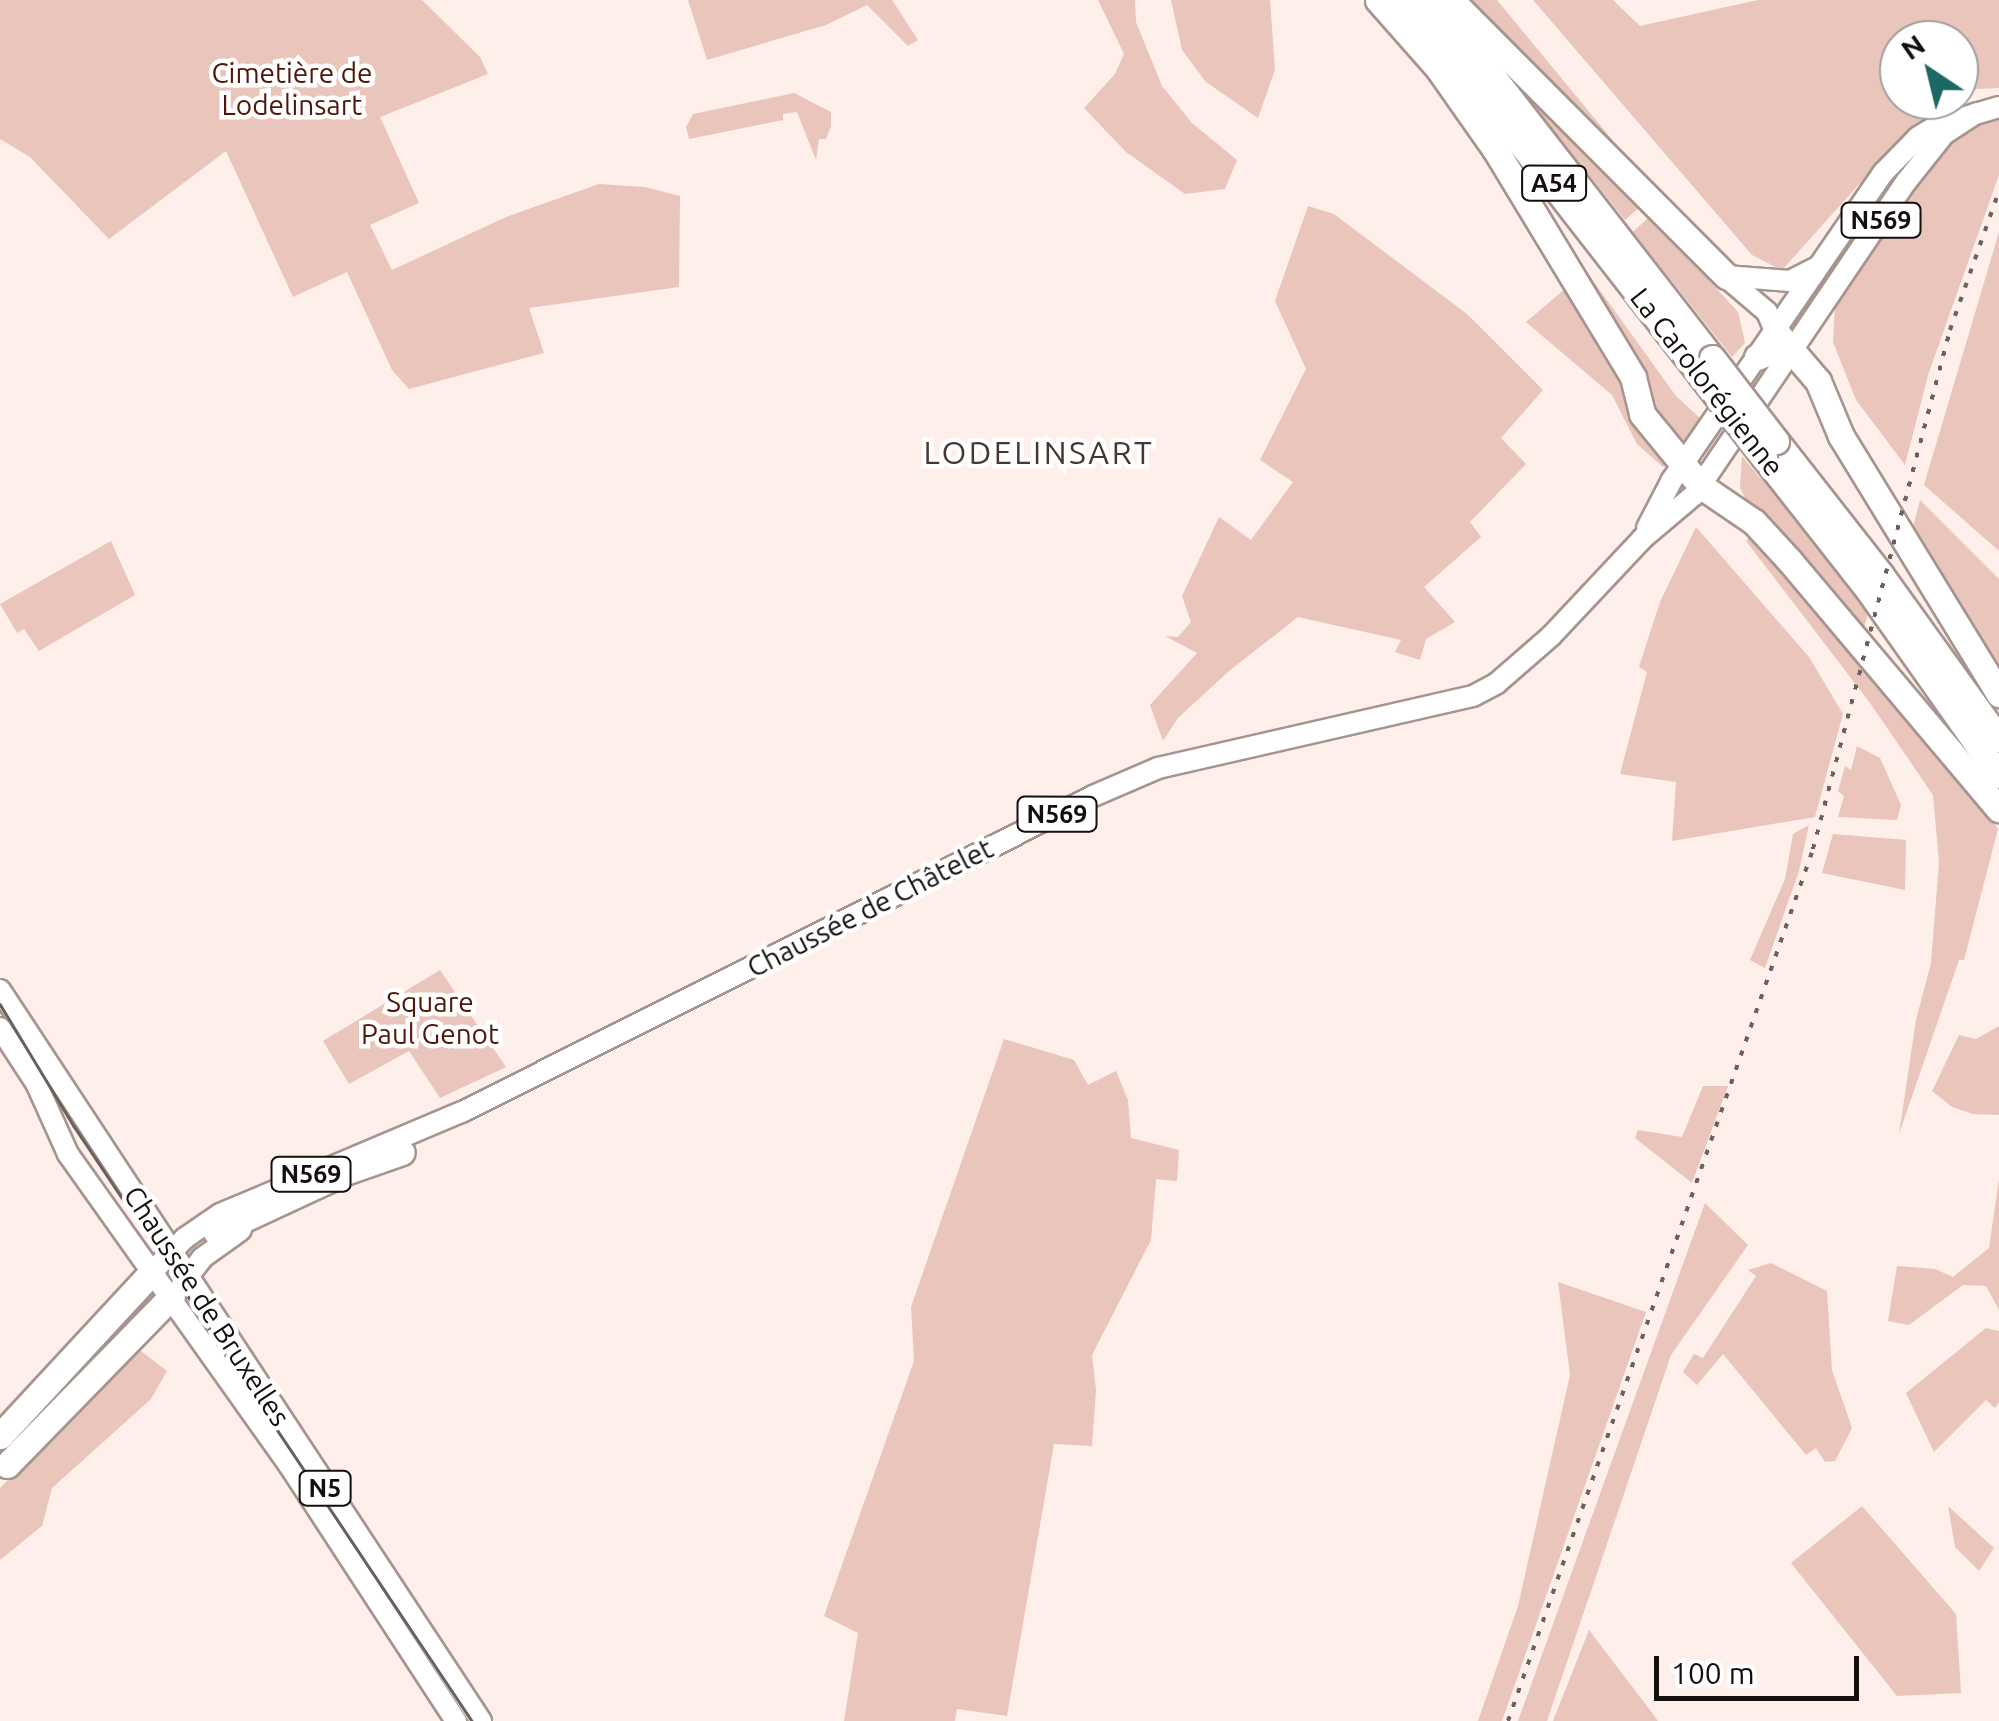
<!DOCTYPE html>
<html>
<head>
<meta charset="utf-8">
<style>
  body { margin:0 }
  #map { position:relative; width:1999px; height:1721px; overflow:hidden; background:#feefea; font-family:Ubuntu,sans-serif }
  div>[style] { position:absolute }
  .green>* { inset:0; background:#e9c5bb }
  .highway-tunnel>* { height:25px; margin-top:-12.5px; transform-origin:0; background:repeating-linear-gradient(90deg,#dbcdc9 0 25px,transparent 0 37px) }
  .roads { filter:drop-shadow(2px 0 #a6948f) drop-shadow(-2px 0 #a6948f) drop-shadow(0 2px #a6948f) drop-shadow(0 -2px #a6948f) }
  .major>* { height:20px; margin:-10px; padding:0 10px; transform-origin:10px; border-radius:10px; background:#fff }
  .highway>* { height:25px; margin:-12.5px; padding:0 12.5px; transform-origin:12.5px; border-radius:12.5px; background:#fff }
  .tram>* { height:2.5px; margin:-1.25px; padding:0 1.25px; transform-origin:1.25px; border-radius:1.25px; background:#6a615e }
  .rail>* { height:4px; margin-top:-2px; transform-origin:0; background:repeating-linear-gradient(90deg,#6a615e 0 5px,transparent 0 15px) }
  .bridges { filter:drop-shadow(2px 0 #a6948f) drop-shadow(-2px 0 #a6948f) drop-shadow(0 2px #a6948f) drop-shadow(0 -2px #a6948f) }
  .highway-bridge>* { height:25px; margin:-12.5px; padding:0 12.5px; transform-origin:12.5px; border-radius:12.5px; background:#fff }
  span { translate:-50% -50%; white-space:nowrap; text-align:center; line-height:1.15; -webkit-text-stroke:9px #fff; paint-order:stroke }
  .shield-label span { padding:2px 8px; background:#fff; border:2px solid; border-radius:8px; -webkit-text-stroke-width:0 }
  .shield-label { font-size:25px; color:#140e0c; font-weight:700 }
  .park-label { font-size:28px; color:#4e1809 }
  .street-label { font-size:28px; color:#140e0c }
  .quarter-label { font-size:32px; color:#463733; letter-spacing:2.5px }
  .north { position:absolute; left:1879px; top:20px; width:100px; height:100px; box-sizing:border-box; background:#fff; border:2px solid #a19f9e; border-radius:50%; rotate:325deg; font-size:28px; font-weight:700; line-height:40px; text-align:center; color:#140e0c }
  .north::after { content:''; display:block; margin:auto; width:35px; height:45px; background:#1d6862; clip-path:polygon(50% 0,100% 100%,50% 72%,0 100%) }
  .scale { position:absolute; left:1654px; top:1656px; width:205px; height:45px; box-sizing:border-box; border:5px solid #140e0c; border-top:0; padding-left:12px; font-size:30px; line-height:35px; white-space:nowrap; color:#140e0c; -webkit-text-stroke:8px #fff; paint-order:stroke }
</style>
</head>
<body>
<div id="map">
  <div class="green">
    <div style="clip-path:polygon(0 0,422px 0,480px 57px,488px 74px,380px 117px,419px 203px,370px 225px,392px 270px,506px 217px,599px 184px,645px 187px,680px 196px,679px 287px,529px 308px,544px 353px,409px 389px,392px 370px,347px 272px,293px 297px,226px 151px,109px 239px,30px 157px,0 139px)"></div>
    <div style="clip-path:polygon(688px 0,892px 0,918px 40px,908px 46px,867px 5px,826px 25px,707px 60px)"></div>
    <div style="clip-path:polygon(1098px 0,1135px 0,1136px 22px,1162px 86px,1192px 123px,1237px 160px,1225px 189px,1185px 194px,1126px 152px,1084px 108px,1115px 74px,1124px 54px)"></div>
    <div style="clip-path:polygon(1171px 0,1270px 0,1275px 70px,1258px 118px,1206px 82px,1182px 50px)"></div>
    <div style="clip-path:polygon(1455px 0,1497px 0,1652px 188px)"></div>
    <div style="clip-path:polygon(evenodd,1533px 0,1613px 0,1640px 26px,1758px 0,1999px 0,1999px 88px,1976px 89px,1897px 142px,1782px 270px,1752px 255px,1533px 0,1899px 40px,1959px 40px,1959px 100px,1899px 100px,1899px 40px)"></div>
    <div style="clip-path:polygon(1520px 81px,1641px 206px,1625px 220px,1517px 85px)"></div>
    <div style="clip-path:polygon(794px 93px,831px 112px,831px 126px,826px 139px,819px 139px,816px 160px,797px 112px,783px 114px,783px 120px,689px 139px,686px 127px,693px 114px)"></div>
    <div style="clip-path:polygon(1999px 116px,1999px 175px,1928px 375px,1905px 465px,1856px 400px,1833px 342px,1835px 305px,1940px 153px,1978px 120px)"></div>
    <div style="clip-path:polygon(1895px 172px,1899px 178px,1810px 311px,1802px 306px)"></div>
    <div style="clip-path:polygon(1308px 206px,1334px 214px,1467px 314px,1543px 390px,1501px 438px,1526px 464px,1470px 522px,1481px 537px,1424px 587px,1455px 622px,1426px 639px,1420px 660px,1395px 652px,1401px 640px,1298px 617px,1229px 671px,1178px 718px,1163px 741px,1150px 705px,1197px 653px,1165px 636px,1178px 637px,1191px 622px,1182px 596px,1219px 517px,1251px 540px,1293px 482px,1260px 460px,1306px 369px,1275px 301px)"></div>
    <div style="clip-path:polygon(1650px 216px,1738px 312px,1745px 343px,1732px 357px,1633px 232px)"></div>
    <div style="clip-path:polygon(1999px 232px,1999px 551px,1924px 485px)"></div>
    <div style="clip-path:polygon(1586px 271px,1676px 396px,1701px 419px,1663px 467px,1637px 444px,1612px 395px,1526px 322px)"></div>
    <div style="clip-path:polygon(1742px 456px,1760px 478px,1773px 478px,1870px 605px,1862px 637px,1748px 504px,1740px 488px)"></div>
    <div style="clip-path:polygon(1920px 500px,1999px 579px,1999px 682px,1911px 534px)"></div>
    <div style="clip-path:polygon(1696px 527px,1809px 657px,1843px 714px,1815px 817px,1672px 841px,1676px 782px,1620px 774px,1647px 672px,1639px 667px,1660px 602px)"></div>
    <div style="clip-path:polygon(1755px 534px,1965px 775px,1998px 829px,1964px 960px,1959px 960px,1899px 1134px,1916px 1020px,1931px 963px,1939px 862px,1933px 795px,1870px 703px,1746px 541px)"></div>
    <div style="clip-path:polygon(111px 541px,135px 595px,39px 651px,24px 629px,17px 633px,0 604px)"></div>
    <div style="clip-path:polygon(1857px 746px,1880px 758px,1901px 805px,1897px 820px,1838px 817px,1844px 796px,1838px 791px,1845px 766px,1851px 770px)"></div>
    <div style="clip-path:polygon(1809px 825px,1799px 871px,1765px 968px,1750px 960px,1785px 879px,1793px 834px)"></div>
    <div style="clip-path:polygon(1833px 834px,1906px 840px,1905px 890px,1822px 873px)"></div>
    <div style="clip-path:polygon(440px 970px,506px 1067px,440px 1098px,409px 1051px,349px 1084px,323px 1041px)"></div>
    <div style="clip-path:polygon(1999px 1026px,1999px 1115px,1973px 1114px,1952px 1107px,1932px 1091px,1959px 1035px,1976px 1039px)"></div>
    <div style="clip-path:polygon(1004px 1039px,1074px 1060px,1088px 1085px,1116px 1071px,1128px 1100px,1131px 1138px,1179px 1150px,1177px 1181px,1156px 1179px,1151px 1240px,1092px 1355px,1096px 1390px,1092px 1446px,1054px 1444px,1007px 1716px,957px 1709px,955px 1721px,844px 1721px,858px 1633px,824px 1616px,914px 1361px,911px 1307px)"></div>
    <div style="clip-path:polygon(1703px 1086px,1728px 1086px,1692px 1183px,1635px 1138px,1638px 1130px,1682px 1137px)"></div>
    <div style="clip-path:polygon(1999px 1179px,1999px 1310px,1986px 1286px,1963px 1285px,1909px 1325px,1888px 1321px,1897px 1266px,1935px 1269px,1953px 1277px,1989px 1248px)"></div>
    <div style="clip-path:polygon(1705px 1203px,1748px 1245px,1671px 1355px,1547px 1721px,1518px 1721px)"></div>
    <div style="clip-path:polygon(1771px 1263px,1827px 1291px,1832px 1370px,1852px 1428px,1835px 1461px,1825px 1462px,1816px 1448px,1806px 1455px,1723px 1354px,1697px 1385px,1683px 1372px,1694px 1354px,1703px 1358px,1756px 1276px,1748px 1270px)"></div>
    <div style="clip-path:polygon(1558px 1282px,1646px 1312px,1502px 1721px,1478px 1721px,1518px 1606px,1570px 1375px)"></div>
    <div style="clip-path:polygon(1986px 1328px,1999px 1331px,1999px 1402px,1995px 1408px,1986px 1400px,1934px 1452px,1906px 1393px)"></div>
    <div style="clip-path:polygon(137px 1348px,167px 1371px,151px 1399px,52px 1488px,42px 1526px,0 1560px,0 1488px)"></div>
    <div style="clip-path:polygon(1862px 1506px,1956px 1614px,1961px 1693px,1897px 1696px,1791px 1563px)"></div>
    <div style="clip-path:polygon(1948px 1506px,1994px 1548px,1979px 1571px,1955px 1547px)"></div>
    <div style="clip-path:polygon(1589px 1630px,1653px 1714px,1658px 1721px,1553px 1721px)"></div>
  </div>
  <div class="highway-tunnel">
    <div style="left:127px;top:1321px;width:79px;rotate:-48.6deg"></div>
    <div style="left:179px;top:1262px;width:48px;rotate:-39deg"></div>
  </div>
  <div class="roads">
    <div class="major">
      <div style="left:1726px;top:276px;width:64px;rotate:4.5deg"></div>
      <div style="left:1790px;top:281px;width:30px;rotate:-27deg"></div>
      <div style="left:1727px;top:278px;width:52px;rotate:40.4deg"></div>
      <div style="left:1767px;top:312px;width:21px;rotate:67deg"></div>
      <div style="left:1647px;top:528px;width:54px;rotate:-62.5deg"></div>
      <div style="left:1672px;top:480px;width:373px;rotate:-55.5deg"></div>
      <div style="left:1883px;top:173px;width:50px;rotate:-45.8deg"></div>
      <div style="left:1918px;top:137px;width:23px;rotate:-31deg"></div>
      <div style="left:1938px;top:125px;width:64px;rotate:-16.4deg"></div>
      <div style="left:0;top:990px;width:875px;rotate:56.65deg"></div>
      <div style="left:0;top:1028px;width:66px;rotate:56.8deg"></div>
      <div style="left:36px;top:1083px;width:78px;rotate:65.7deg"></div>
      <div style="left:68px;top:1154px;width:382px;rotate:54.6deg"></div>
      <div style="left:289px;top:1465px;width:306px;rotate:56.9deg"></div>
      <div style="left:152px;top:1272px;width:47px;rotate:-45.9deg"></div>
      <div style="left:185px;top:1238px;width:42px;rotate:-34.4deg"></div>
      <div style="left:220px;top:1214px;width:263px;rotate:-22.9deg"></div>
      <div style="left:462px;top:1112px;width:706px;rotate:-26.6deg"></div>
      <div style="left:1093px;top:796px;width:71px;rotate:-23.3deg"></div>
      <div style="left:1158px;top:768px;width:323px;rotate:-12.9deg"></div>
      <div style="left:1473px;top:696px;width:27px;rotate:-28deg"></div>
      <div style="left:1497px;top:683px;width:72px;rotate:-41deg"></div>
      <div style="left:1551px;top:636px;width:133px;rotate:-46.8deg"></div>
      <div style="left:1642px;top:539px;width:68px;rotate:-40.2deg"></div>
      <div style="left:1694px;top:495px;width:378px;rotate:-55.9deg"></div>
      <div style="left:1906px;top:182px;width:61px;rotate:-51.6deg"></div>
      <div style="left:1944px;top:134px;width:38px;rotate:-33deg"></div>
      <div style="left:182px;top:1284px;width:33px;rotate:-52deg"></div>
      <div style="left:202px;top:1258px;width:48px;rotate:-35.7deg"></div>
    </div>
    <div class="highway">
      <div style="left:1378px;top:0;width:91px;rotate:48.6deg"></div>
      <div style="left:1438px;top:68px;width:99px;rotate:54.9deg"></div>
      <div style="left:1495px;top:149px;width:267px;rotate:58.8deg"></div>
      <div style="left:1633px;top:377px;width:38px;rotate:76deg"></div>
      <div style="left:1642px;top:414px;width:93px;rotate:50.7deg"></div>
      <div style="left:1701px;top:486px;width:64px;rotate:34.2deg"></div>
      <div style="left:1754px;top:522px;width:52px;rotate:47.4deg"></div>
      <div style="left:1789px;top:560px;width:326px;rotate:49.9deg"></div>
      <div style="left:1426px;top:0;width:97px;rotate:48.8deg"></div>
      <div style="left:1490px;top:73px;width:361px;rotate:52.1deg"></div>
      <div style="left:1451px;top:0;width:390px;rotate:45.1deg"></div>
      <div style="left:1403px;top:4px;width:110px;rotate:48.3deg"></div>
      <div style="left:1476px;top:86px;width:365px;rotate:52.1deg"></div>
      <div style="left:1775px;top:331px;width:66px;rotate:49.3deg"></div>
      <div style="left:1818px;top:381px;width:60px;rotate:67.3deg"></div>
      <div style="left:1841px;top:436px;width:303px;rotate:58.5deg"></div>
      <div style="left:1757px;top:357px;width:22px;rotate:-24deg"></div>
      <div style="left:1777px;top:348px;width:15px;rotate:20deg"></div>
      <div style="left:1776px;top:441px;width:170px;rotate:51.9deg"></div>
      <div style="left:1881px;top:575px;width:202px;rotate:54.3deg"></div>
      <div style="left:1764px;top:457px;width:170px;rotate:51.9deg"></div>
      <div style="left:1869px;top:591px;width:225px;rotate:54.8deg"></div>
      <div style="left:216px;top:1232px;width:142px;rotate:-24.9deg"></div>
      <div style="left:345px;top:1172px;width:60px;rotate:-19.3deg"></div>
      <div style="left:0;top:1436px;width:224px;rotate:-47.2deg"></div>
      <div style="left:7px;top:1465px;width:236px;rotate:-45.7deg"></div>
    </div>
  </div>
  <div class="tram">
    <div style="left:0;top:1004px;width:143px;rotate:58.8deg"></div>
    <div style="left:74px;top:1126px;width:716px;rotate:56.22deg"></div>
  </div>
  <div class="rail">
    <div style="left:1508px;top:1721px;width:924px;rotate:-70.72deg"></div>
    <div style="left:1813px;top:849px;width:537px;rotate:-75.21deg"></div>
    <div style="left:1950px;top:330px;width:147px;rotate:-70.6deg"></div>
  </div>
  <div class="bridges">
    <div class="highway-bridge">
      <div style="left:1712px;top:358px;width:105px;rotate:52.4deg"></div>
      <div style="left:1700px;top:374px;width:105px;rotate:52.4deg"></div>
    </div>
  </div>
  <div class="shield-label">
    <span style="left:1554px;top:183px">A54</span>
    <span style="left:1881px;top:220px">N569</span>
    <span style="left:1057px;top:814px">N569</span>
    <span style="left:311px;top:1174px">N569</span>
    <span style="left:325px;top:1488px">N5</span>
  </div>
  <div class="park-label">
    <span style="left:292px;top:89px">Cimetière de<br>Lodelinsart</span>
    <span style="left:430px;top:1018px">Square<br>Paul Genot</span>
  </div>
  <div class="street-label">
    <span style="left:1707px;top:382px;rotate:52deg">La Carolorégienne</span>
    <span style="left:870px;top:908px;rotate:-27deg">Chaussée de Châtelet</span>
    <span style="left:207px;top:1306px;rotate:57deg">Chaussée de Bruxelles</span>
  </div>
  <div class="quarter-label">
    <span style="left:1039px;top:452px">LODELINSART</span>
  </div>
  <div class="north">N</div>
  <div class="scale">100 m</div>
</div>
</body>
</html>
